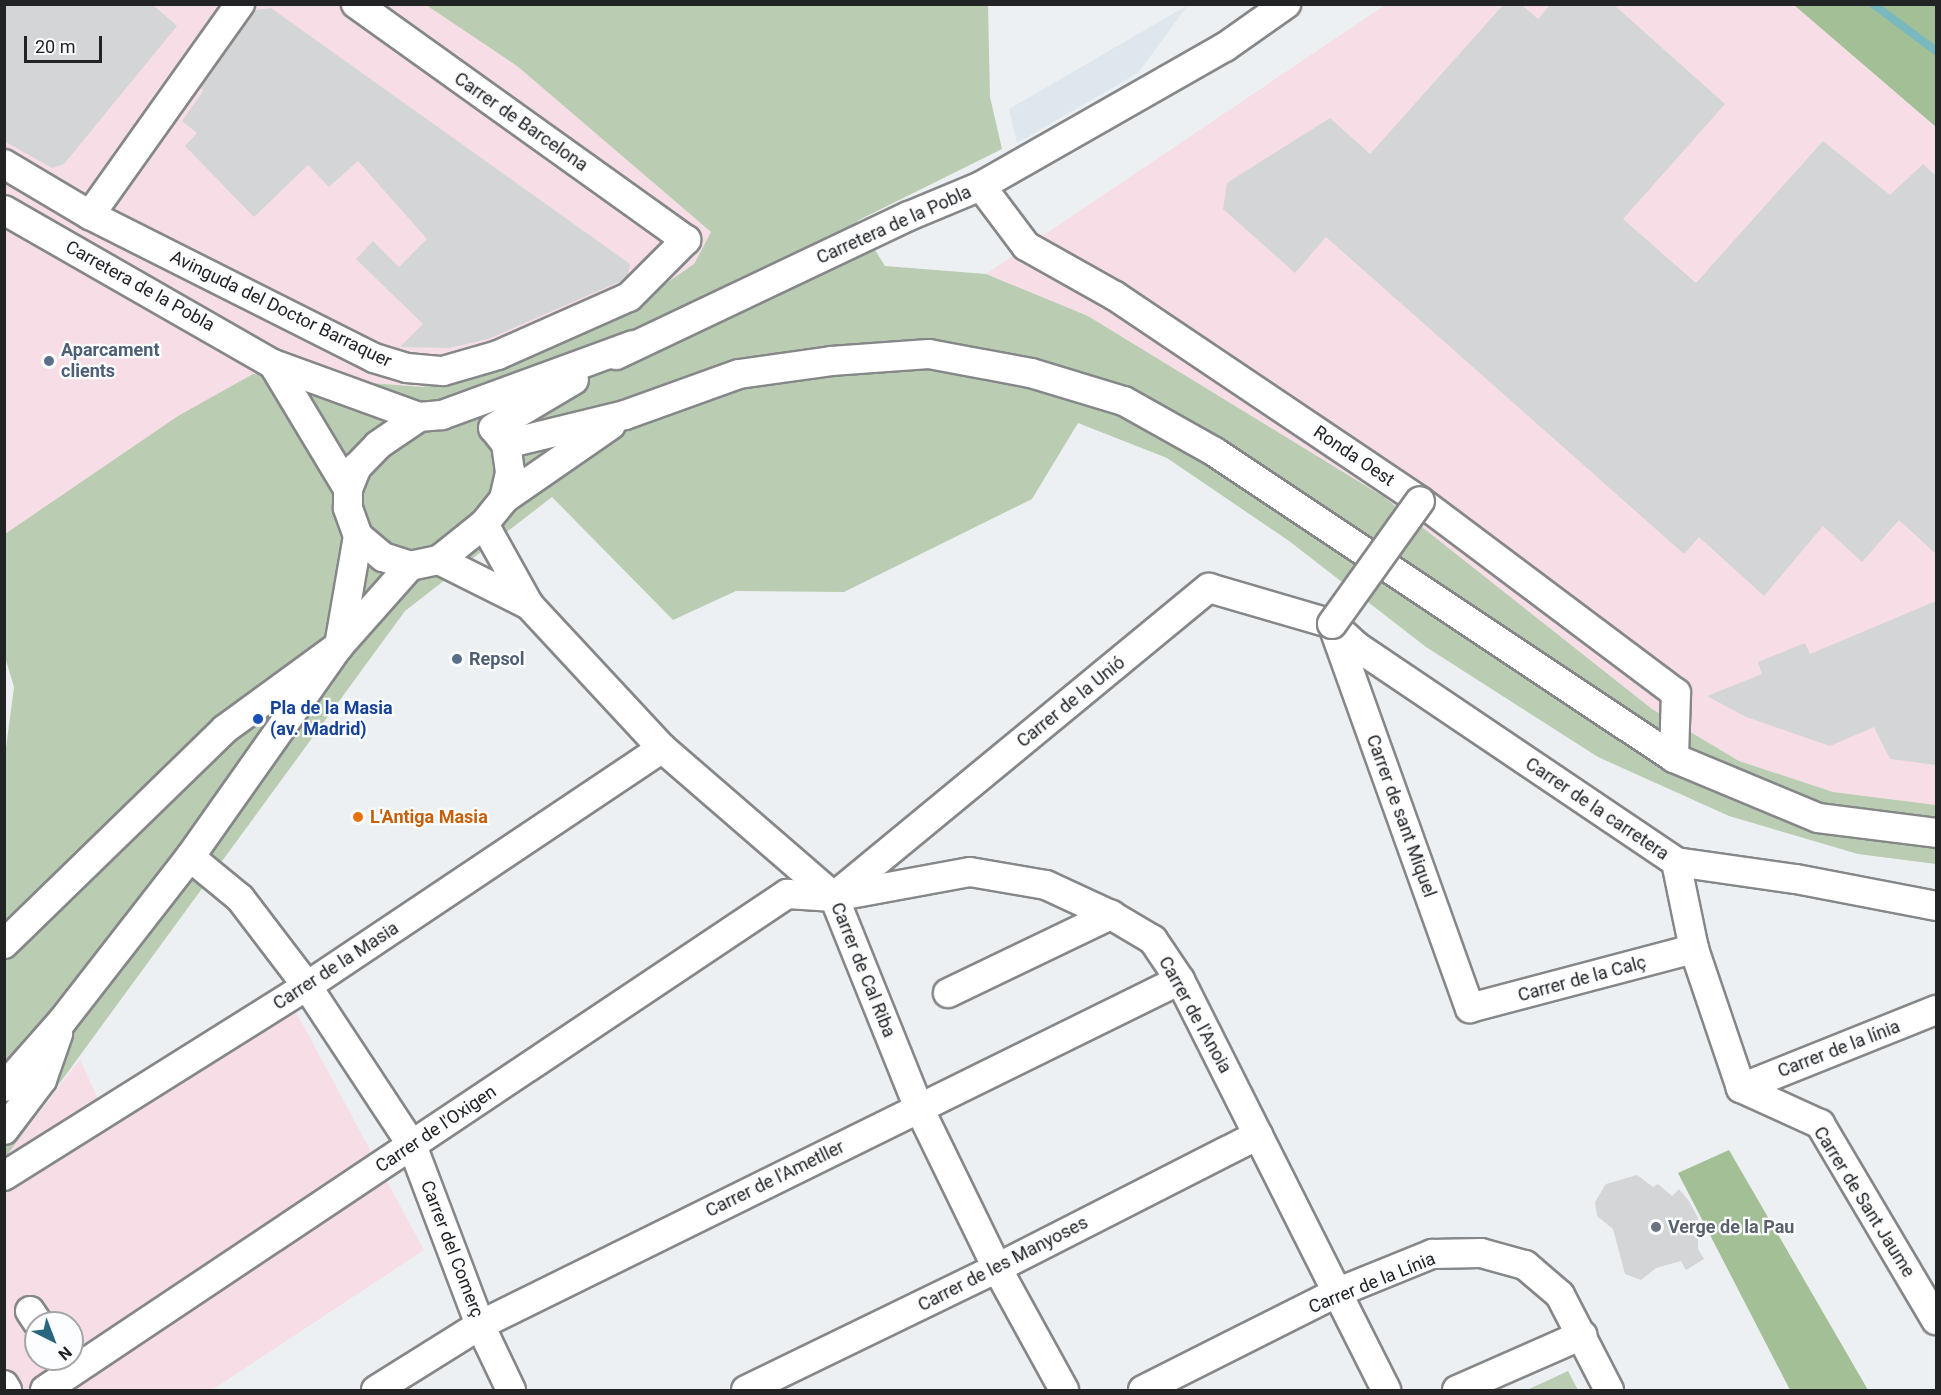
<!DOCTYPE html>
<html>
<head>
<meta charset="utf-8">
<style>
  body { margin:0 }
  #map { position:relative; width:1941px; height:1395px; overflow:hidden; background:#edf0f2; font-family:Roboto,sans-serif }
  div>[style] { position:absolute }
  .built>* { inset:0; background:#dee6ee }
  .industrial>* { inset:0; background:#f7dee6 }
  .green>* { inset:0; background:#bacdb2 }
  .forest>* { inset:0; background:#a3bf96 }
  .stream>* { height:8px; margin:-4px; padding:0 4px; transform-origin:4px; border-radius:4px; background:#7ab8bf }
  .building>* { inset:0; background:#d3d5d7 }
  .roads { filter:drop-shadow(2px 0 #858789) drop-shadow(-2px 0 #858789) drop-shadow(0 2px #858789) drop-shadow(0 -2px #858789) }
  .minor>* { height:28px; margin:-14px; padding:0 14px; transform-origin:14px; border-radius:14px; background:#fff }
  .bridges { filter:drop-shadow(2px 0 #858789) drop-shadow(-2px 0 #858789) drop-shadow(0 2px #858789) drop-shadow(0 -2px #858789) }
  .minor-bridge>* { height:28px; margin:-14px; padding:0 14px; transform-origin:14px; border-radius:14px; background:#fff }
  .dots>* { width:16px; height:16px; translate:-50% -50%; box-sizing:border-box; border:3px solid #fbfdff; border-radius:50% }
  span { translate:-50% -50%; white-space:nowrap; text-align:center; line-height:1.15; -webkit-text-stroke:4.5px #fbfdff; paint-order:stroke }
  .street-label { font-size:18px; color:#222324 }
  .service-label { font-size:18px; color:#4e5e75; font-weight:700 }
  .left { translate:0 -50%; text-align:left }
  .transit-label { font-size:18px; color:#164399; font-weight:700 }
  .food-label { font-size:18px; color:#c56008; font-weight:700 }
  .worship-label { font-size:18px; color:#5b616d; font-weight:700 }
  .frame { position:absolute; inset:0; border:6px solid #222324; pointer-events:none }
  .north { position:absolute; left:24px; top:1311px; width:60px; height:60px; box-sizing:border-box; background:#fbfdff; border:2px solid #a4a6a7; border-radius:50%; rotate:138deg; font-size:16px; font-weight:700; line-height:24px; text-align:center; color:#222324 }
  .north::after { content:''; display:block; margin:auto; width:21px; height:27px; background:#28677d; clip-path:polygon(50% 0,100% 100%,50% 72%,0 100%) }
  .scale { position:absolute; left:24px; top:36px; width:78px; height:27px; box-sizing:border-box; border:3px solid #222324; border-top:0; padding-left:8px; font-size:18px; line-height:21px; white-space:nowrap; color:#222324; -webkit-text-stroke:4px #fbfdff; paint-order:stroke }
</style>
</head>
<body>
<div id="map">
  <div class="built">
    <div style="clip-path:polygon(1188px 5px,1138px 73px,1017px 143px,1009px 109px)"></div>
  </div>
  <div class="industrial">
    <div style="clip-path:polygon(5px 5px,426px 5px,517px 66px,711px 232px,694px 264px,630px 308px,423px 387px,253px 374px,5px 534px)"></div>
    <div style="clip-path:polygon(1385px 5px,1794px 5px,1936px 127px,1936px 805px,1833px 792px,1739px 761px,1652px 709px,1384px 497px,1088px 316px,986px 274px)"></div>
    <div style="clip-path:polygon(evenodd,295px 1010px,424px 1250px,212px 1390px,5px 1390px,4px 1158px,80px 1059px,109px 1123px,295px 1010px,36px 1323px,72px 1323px,72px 1359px,36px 1359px,36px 1323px)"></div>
  </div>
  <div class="green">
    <div style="clip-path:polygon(426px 5px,988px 5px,990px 97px,1002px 149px,857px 221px,885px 266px,986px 274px,1088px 316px,1384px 497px,1652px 709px,1739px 761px,1833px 792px,1936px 805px,1936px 864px,1858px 854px,1729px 816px,1598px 757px,1426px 647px,1289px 541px,1167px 458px,1078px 423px,1032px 499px,844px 592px,736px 591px,673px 620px,552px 497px,405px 611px,5px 1158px,4px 763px,14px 687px,5px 657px,5px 534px,178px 416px,253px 374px,423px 387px,630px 308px,694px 264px,711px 232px,517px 66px)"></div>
    <div style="clip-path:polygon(1568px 1371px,1578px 1390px,1527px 1390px)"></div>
  </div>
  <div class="forest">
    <div style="clip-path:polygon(1794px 5px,1936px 5px,1936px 127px)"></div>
    <div style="clip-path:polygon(1729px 1150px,1868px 1390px,1790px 1390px,1678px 1173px)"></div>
  </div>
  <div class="stream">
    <div style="left:1873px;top:4px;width:79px;rotate:36.7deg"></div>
  </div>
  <div class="building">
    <div style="clip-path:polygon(1504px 4px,1521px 4px,1538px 19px,1551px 4px,1613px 4px,1725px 104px,1623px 219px,1696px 283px,1823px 141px,1890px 195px,1923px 164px,1936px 176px,1936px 554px,1899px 520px,1862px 562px,1823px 526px,1764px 596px,1699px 537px,1684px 554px,1326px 237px,1295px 273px,1223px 209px,1227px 183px,1330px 118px,1370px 154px)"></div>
    <div style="clip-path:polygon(4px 5px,153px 5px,177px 26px,64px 164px,52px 168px,4px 141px)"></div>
    <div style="clip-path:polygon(271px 8px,630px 264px,628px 275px,621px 281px,488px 339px,449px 348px,400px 347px,423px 324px,356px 259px,373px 241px,399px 267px,427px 239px,358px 161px,329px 187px,308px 165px,254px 217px,185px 146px,197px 133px,182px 121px,203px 91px,201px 88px,255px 10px)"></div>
    <div style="clip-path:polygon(1936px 601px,1936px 765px,1890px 759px,1874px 727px,1830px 746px,1746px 717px,1707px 696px,1762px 674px,1758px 662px,1805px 643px,1810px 654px)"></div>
    <div style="clip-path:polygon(1637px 1175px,1653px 1187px,1658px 1184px,1672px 1196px,1679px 1189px,1689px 1201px,1698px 1218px,1698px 1249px,1704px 1259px,1686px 1270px,1681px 1261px,1656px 1268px,1641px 1280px,1625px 1274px,1613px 1229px,1597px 1216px,1595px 1202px,1606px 1184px)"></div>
  </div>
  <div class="roads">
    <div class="minor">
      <div style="left:4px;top:164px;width:100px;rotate:30.7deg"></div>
      <div style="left:90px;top:215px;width:318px;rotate:26.7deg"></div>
      <div style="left:374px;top:358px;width:34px;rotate:17deg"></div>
      <div style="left:407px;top:368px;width:36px;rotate:5deg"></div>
      <div style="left:443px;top:371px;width:57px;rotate:-16.2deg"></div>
      <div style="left:498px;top:355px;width:143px;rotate:-23.9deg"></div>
      <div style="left:629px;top:297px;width:81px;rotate:-45deg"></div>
      <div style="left:686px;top:240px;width:406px;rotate:-144.4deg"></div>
      <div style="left:981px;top:186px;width:75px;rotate:53.1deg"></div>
      <div style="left:1026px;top:246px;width:102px;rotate:29.3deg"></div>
      <div style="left:1115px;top:296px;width:367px;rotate:33.9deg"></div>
      <div style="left:1420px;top:501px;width:320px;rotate:36.9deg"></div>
      <div style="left:1676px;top:693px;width:65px;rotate:91.8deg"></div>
      <div style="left:4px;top:210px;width:310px;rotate:29.8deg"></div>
      <div style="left:273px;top:364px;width:155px;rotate:20deg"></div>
      <div style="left:90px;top:215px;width:259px;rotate:-54.6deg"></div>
      <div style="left:616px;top:355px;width:324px;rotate:-25.4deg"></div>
      <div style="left:909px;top:216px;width:78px;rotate:-22.6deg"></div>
      <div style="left:981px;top:186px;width:281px;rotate:-29.7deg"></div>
      <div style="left:1225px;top:47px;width:75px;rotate:-35.2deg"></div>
      <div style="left:273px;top:364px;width:146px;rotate:59deg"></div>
      <div style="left:493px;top:428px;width:94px;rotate:-30.7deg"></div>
      <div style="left:506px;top:444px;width:122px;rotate:-13.7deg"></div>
      <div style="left:625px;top:415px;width:121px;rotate:-19.8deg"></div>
      <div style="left:739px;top:374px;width:93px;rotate:-8deg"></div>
      <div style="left:831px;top:361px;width:98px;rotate:-4.1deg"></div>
      <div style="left:929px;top:354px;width:104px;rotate:10.6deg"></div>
      <div style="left:1031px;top:373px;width:97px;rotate:16.8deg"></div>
      <div style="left:1124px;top:401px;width:104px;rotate:29.3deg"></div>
      <div style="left:1215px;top:452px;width:552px;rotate:33.69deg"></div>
      <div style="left:1674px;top:758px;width:156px;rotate:22.6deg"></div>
      <div style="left:1818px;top:818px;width:119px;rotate:7.2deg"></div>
      <div style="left:504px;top:499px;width:130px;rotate:-34.7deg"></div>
      <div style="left:484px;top:524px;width:93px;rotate:60.9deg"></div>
      <div style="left:529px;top:605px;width:195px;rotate:47.1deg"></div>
      <div style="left:662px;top:748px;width:228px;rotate:40.9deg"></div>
      <div style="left:834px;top:897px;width:227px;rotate:68.1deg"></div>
      <div style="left:919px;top:1108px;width:178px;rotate:64deg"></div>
      <div style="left:997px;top:1268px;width:139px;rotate:61.2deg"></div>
      <div style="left:358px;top:536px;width:33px;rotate:40deg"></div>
      <div style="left:383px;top:557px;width:28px;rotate:18deg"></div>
      <div style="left:410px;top:566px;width:30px;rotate:-12deg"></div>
      <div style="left:439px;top:560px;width:58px;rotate:-38.7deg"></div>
      <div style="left:484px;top:524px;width:32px;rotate:-51deg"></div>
      <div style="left:504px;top:499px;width:28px;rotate:-77deg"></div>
      <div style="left:510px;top:472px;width:28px;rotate:-98deg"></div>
      <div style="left:506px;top:444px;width:18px;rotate:-128deg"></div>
      <div style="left:439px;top:560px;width:101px;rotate:26.6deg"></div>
      <div style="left:1333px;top:626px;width:406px;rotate:70.3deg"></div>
      <div style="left:1470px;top:1008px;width:232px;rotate:-14.8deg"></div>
      <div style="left:190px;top:857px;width:65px;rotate:39.4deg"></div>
      <div style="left:240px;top:898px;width:111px;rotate:52.7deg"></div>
      <div style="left:307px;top:986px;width:191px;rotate:56.6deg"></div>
      <div style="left:412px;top:1145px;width:192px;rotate:69.3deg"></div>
      <div style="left:480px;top:1325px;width:72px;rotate:64.5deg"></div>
      <div style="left:1676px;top:862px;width:89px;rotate:78.3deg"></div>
      <div style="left:1694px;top:949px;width:147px;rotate:71.3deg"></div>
      <div style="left:836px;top:895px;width:483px;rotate:-39.5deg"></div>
      <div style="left:1209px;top:588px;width:128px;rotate:16.3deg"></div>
      <div style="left:1332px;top:624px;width:36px;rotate:42deg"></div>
      <div style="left:1359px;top:648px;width:382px;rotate:34deg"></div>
      <div style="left:1676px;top:862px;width:121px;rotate:8.1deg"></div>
      <div style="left:1796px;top:879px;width:143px;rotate:10.9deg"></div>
      <div style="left:4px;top:944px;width:308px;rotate:-44.2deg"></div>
      <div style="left:225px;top:729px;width:141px;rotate:-36.1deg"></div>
      <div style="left:339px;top:646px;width:112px;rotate:-80.2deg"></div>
      <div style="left:358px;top:536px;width:30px;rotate:-110deg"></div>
      <div style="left:348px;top:508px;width:19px;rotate:-90deg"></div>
      <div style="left:348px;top:489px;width:24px;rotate:-68deg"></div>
      <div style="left:357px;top:467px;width:30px;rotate:-46deg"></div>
      <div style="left:378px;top:445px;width:50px;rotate:-34.3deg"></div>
      <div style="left:419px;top:417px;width:23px;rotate:-5deg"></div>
      <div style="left:442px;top:415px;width:203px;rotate:-20.1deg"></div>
      <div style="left:948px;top:993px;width:181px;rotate:-25.6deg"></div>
      <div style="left:4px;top:1087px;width:89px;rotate:-48.6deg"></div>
      <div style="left:63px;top:1020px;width:207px;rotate:-52.1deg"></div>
      <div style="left:190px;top:857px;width:258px;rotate:-54.8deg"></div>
      <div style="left:339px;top:646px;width:107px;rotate:-48.4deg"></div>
      <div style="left:1741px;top:1088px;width:87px;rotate:24.5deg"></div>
      <div style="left:1820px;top:1124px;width:228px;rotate:59.4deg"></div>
      <div style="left:1741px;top:1088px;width:210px;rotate:-21.8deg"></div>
      <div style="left:4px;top:1130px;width:63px;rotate:-52.8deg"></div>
      <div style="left:42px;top:1080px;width:49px;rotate:-70.8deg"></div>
      <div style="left:4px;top:1176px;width:358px;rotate:-32.1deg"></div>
      <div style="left:307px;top:986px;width:427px;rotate:-33.8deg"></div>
      <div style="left:30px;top:1311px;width:14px;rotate:56deg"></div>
      <div style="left:4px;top:1385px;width:6px;rotate:59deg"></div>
      <div style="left:45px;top:1390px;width:893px;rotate:-33.76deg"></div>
      <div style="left:787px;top:894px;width:47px;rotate:3.7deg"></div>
      <div style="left:834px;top:897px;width:138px;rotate:-10.4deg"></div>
      <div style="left:970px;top:872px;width:77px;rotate:9.7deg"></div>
      <div style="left:1046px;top:885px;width:72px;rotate:24.8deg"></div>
      <div style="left:1111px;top:915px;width:49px;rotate:30.8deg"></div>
      <div style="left:1153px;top:940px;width:48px;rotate:56deg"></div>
      <div style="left:1180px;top:980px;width:459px;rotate:63.3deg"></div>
      <div style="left:376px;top:1390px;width:123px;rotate:-32deg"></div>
      <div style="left:480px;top:1325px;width:780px;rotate:-26.24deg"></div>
      <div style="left:746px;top:1390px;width:279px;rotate:-25.9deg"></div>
      <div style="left:997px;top:1268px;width:293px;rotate:-27deg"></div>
      <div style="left:1143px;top:1390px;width:216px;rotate:-26.7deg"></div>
      <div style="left:1336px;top:1293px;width:104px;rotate:-22.1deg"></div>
      <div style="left:1432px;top:1254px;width:49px;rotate:-1.2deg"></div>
      <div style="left:1481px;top:1253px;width:46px;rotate:15.3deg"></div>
      <div style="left:1525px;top:1265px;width:46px;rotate:40.6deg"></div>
      <div style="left:1560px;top:1295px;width:107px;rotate:62.7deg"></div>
      <div style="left:1457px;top:1390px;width:137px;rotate:-23.7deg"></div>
    </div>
  </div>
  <div class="bridges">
    <div class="minor-bridge">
      <div style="left:1332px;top:624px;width:151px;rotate:-54.4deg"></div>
    </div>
  </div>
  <div class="dots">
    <div style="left:49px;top:361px;background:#5c6f8a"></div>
    <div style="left:457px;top:659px;background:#5c6f8a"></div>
    <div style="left:258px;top:719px;background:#1a4fb4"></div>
    <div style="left:358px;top:817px;background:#e8710a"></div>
    <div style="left:1656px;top:1227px;background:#6b7280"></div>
  </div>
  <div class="street-label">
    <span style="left:521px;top:122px;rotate:35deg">Carrer de Barcelona</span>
    <span style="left:894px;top:225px;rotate:-24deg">Carretera de la Pobla</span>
    <span style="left:140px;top:286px;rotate:29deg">Carretera de la Pobla</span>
    <span style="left:281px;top:309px;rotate:26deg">Avinguda del Doctor Barraquer</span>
    <span style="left:1354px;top:456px;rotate:34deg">Ronda Oest</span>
    <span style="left:1071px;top:702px;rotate:-39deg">Carrer de la Unió</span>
    <span style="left:1597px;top:809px;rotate:34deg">Carrer de la carretera</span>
    <span style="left:1401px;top:816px;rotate:70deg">Carrer de sant Miquel</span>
    <span style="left:336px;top:966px;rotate:-33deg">Carrer de la Masia</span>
    <span style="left:863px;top:970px;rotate:68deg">Carrer de Cal Riba</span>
    <span style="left:1582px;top:979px;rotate:-15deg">Carrer de la Calç</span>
    <span style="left:1195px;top:1015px;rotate:61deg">Carrer de l'Anoia</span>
    <span style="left:1839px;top:1049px;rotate:-21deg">Carrer de la línia</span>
    <span style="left:436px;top:1129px;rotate:-34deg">Carrer de l'Oxigen</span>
    <span style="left:775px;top:1179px;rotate:-26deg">Carrer de l'Ametller</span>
    <span style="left:1864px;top:1202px;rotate:58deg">Carrer de Sant Jaume</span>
    <span style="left:452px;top:1249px;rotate:69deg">Carrer del Comerç</span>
    <span style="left:1003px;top:1264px;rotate:-27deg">Carrer de les Manyoses</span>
    <span style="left:1372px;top:1283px;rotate:-22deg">Carrer de la Línia</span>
  </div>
  <div class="service-label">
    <span class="left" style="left:61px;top:361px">Aparcament<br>clients</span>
    <span class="left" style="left:469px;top:659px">Repsol</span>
  </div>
  <div class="transit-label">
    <span class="left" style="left:270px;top:719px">Pla de la Masia<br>(av. Madrid)</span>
  </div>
  <div class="food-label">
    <span class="left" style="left:370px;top:817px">L'Antiga Masia</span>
  </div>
  <div class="worship-label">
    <span class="left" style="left:1668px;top:1227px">Verge de la Pau</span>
  </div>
  <div class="frame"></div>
  <div class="north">N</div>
  <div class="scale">20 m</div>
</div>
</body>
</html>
